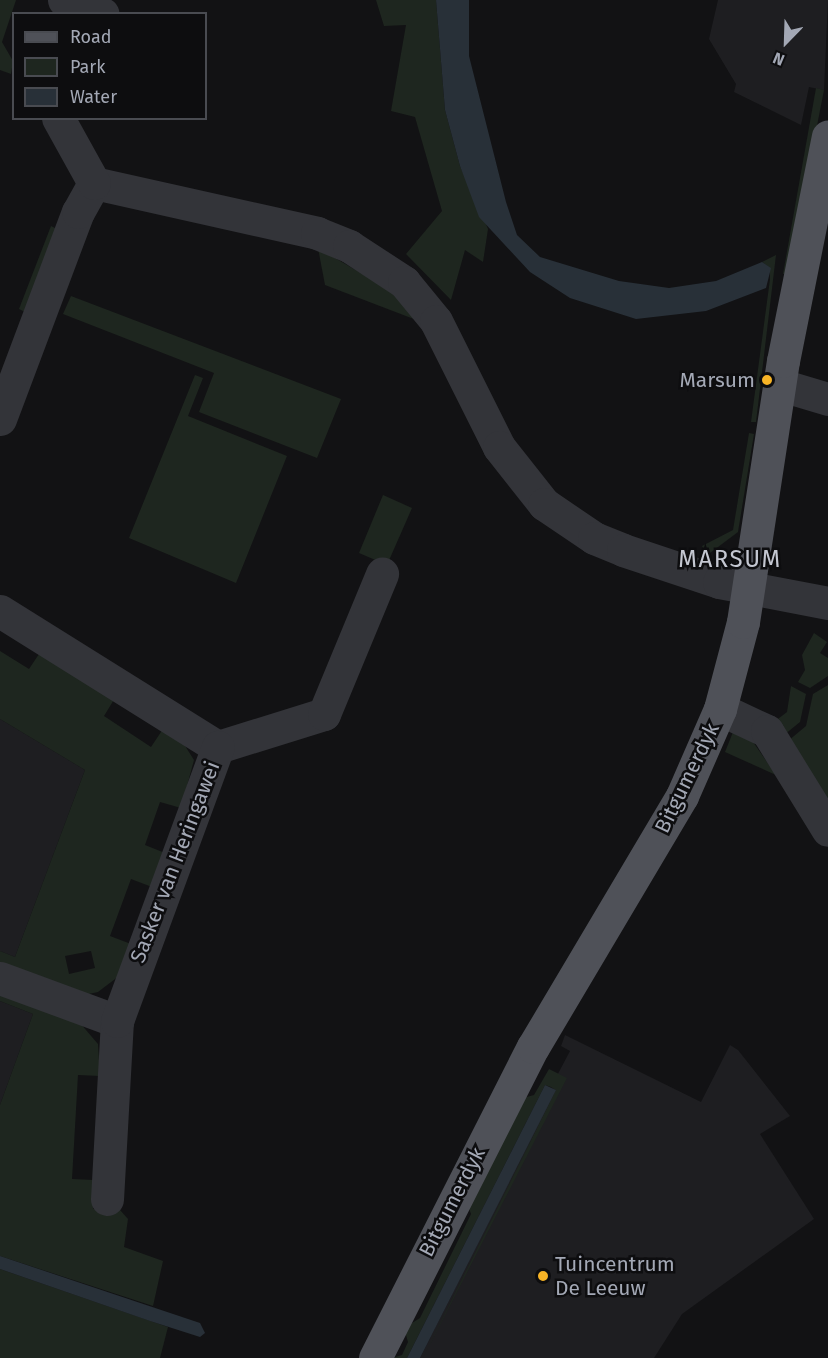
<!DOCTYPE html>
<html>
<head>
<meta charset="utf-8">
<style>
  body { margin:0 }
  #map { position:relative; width:828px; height:1358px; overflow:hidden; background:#121214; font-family:"Fira Sans",sans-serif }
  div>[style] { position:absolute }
  .built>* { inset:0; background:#1e1e21 }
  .green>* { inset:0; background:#1e261f }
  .water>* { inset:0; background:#283038 }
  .minor>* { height:33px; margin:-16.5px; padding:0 16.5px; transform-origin:16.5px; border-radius:16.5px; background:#333439 }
  .major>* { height:33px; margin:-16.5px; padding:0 16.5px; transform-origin:16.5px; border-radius:16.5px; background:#4f5158 }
  .dots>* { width:16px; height:16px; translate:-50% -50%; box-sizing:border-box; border:3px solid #0d0d0f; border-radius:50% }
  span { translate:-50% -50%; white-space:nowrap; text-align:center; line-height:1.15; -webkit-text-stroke:5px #0d0d0f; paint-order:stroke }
  .poi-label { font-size:21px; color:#a3a8b5 }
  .right { translate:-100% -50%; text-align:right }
  .left { translate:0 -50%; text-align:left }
  .street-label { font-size:21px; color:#a3a8b5 }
  .quarter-label { font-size:24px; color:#c4c7d1; letter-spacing:1.5px }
  .legend { position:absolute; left:12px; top:12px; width:195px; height:108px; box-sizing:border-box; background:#0d0d0f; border:2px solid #494b51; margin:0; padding:8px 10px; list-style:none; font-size:18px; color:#a3a8b5 }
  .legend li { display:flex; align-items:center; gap:12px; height:30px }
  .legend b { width:30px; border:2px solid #494b51 }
  .north { position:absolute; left:756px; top:12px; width:60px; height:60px; -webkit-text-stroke:4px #0d0d0f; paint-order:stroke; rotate:203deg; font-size:16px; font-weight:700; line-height:24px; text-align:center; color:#a3a8b5 }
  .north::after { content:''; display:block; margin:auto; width:21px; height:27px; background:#a3a8b5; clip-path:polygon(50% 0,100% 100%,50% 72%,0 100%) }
</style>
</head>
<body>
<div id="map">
  <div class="built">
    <div style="clip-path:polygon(718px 0,828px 0,824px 90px,809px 87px,801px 125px,734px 92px,736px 84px,709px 39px)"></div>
    <div style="clip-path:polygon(0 719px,85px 770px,15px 957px,0 951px)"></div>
    <div style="clip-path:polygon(0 1001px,33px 1014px,0 1105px)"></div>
    <div style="clip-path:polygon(565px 1035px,701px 1102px,730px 1045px,738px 1050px,790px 1116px,760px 1134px,814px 1219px,682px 1314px,654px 1358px,420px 1358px,555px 1090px,551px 1087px,570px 1051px,561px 1046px)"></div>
  </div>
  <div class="green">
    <div style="clip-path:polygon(0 0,16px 0,2px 42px,13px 61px,11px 74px,0 70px)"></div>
    <div style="clip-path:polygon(376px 0,436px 0,445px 110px,460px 166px,488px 229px,483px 262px,465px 250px,451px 300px,406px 254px,442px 211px,415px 117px,391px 111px,406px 25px,384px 26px)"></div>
    <div style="clip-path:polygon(816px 88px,824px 90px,788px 274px,783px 274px)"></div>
    <div style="clip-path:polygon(51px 226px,59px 230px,27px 313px,19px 309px)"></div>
    <div style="clip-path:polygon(318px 248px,393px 292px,419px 321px,325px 285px)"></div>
    <div style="clip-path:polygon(776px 255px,756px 422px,751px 422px,770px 279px,770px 268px,762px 262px)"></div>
    <div style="clip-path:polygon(71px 296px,341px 399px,317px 458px,199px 412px,214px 373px,63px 314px)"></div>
    <div style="clip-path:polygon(195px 375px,203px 378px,188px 416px,287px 456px,236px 583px,129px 538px)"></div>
    <div style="clip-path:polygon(749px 433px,754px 434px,738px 532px,706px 556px,702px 546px,733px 530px)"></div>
    <div style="clip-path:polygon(383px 495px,412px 508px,387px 565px,359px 553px)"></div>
    <div style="clip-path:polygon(814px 633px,827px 642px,820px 653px,828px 658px,828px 676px,810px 688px,798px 682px,805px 670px,802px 655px)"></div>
    <div style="clip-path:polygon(evenodd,0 651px,29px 669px,41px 651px,115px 698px,104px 716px,151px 747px,163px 729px,182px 741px,194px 760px,181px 808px,160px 802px,145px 845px,165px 853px,152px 887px,131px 879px,110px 936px,131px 944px,119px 976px,98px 992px,84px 995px,0 966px,0 951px,15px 957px,85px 770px,0 719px,0 651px,91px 951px,95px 968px,69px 974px,65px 956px,91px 951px)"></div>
    <div style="clip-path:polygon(828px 685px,828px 799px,788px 741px,806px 726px,813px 694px)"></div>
    <div style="clip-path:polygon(791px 686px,806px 694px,800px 722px,784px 735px,770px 725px,787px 712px)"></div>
    <div style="clip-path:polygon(733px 732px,751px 739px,776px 775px,725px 752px)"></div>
    <div style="clip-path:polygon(0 991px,80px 1023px,98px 1044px,100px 1076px,78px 1075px,72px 1179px,94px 1180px,93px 1209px,120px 1210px,128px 1219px,124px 1247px,163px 1261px,153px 1306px,0 1256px,0 1105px,33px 1014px,0 1001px)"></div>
    <div style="clip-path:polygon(549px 1069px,567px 1078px,423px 1358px,556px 1090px,551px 1087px,545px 1085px,407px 1358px,392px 1358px,402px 1355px,408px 1342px,404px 1328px,420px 1318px,471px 1214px,466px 1200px,519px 1099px,534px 1095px)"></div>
    <div style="clip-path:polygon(0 1269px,168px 1327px,160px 1358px,0 1358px)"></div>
  </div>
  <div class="water">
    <div style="clip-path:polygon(436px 0,469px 0,469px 56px,506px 202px,517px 235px,540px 257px,619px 281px,669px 288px,716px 281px,762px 262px,771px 268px,766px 288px,706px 311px,636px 319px,570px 298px,530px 272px,479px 217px,460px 166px,445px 110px)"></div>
    <div style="clip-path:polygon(545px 1085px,556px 1090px,420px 1358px,407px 1358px)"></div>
    <div style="clip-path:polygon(0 1256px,200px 1323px,205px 1333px,200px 1337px,150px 1321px,0 1269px)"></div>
  </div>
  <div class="minor">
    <div style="left:64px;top:0;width:41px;rotate:19.7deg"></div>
    <div style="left:94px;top:183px;width:229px;rotate:12.6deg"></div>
    <div style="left:317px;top:233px;width:35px;rotate:22deg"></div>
    <div style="left:349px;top:246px;width:66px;rotate:33.2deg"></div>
    <div style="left:404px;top:282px;width:50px;rotate:50.6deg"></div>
    <div style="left:436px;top:321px;width:141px;rotate:63.4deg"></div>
    <div style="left:499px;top:447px;width:73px;rotate:51.7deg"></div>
    <div style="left:544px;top:504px;width:60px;rotate:34.2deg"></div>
    <div style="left:594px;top:538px;width:31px;rotate:22deg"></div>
    <div style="left:623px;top:550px;width:101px;rotate:18.4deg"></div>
    <div style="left:719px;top:582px;width:111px;rotate:10.9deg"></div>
    <div style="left:781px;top:385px;width:49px;rotate:16.6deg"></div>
    <div style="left:0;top:419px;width:221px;rotate:-69.4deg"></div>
    <div style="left:78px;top:212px;width:33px;rotate:-61deg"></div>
    <div style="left:94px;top:183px;width:74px;rotate:-119deg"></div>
    <div style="left:0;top:611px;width:257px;rotate:32deg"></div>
    <div style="left:720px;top:709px;width:52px;rotate:25.1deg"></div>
    <div style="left:767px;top:731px;width:116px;rotate:58.4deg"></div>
    <div style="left:218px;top:747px;width:111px;rotate:-17.3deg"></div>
    <div style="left:324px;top:714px;width:152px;rotate:-67.5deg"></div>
    <div style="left:0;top:978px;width:125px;rotate:20.2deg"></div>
    <div style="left:107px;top:1199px;width:178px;rotate:-86.8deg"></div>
    <div style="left:117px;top:1021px;width:292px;rotate:-69.8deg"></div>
  </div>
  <div class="major">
    <div style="left:375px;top:1358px;width:349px;rotate:-63.1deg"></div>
    <div style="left:533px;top:1047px;width:292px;rotate:-59.3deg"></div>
    <div style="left:682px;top:796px;width:95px;rotate:-66.4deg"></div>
    <div style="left:720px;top:709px;width:90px;rotate:-75.2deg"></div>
    <div style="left:743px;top:622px;width:264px;rotate:-81.3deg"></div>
    <div style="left:783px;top:361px;width:229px;rotate:-78.7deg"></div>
  </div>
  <div class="dots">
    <div style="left:767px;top:380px;background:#f8b426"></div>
    <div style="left:543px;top:1276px;background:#f8b426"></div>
  </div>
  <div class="poi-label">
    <span class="right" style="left:755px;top:380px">Marsum</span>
    <span class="left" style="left:555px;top:1276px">Tuincentrum<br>De Leeuw</span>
  </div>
  <div class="street-label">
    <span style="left:687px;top:778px;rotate:-64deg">Bitgumerdyk</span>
    <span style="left:175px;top:862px;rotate:-69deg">Sasker van Heringawei</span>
    <span style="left:452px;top:1202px;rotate:-63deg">Bitgumerdyk</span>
  </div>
  <div class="quarter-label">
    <span style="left:730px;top:560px">MARSUM</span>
  </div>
  <ul class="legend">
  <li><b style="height:8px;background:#4f5158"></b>Road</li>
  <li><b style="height:16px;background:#1e261f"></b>Park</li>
  <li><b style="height:16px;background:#283038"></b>Water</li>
  </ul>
  <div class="north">N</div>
</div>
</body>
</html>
